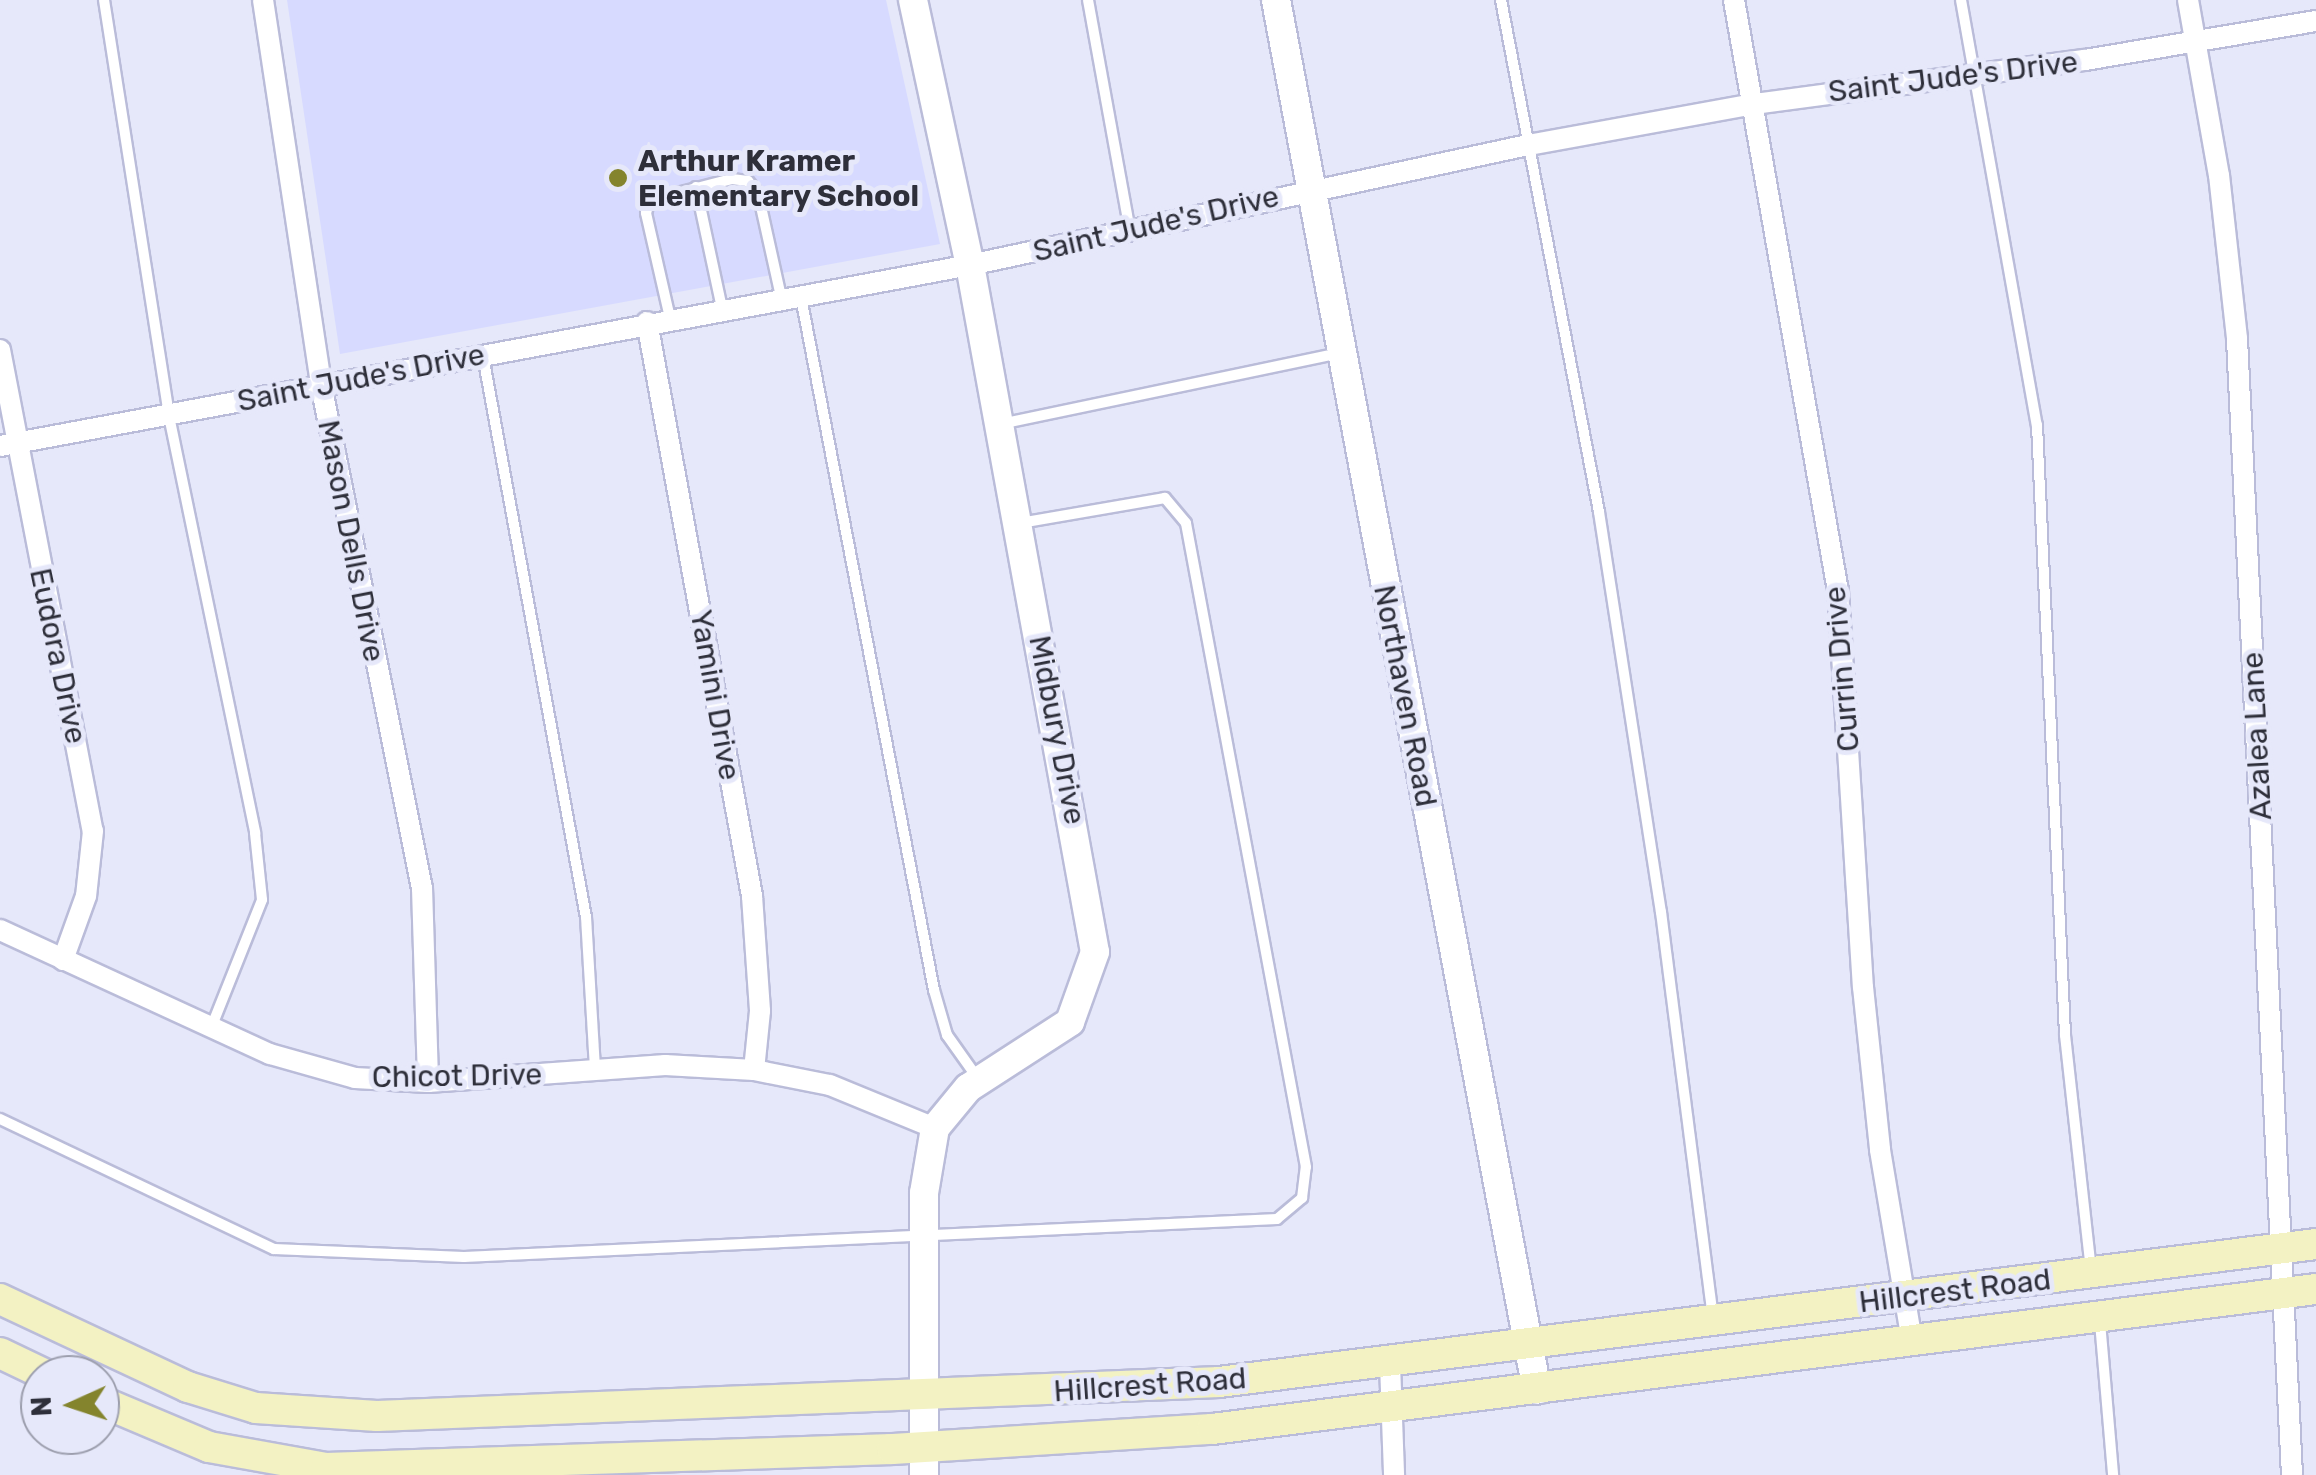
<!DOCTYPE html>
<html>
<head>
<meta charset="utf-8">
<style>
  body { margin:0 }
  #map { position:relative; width:2316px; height:1475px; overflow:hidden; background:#e6e8fa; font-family:Rubik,sans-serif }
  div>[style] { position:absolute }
  .built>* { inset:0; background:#d7daff }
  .roads { filter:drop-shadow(2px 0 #babcd9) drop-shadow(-2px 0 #babcd9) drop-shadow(0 2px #babcd9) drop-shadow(0 -2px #babcd9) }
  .service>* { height:10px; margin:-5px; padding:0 5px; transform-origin:5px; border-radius:5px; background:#fff }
  .minor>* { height:20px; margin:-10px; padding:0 10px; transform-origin:10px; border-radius:10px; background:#fff }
  .tertiary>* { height:28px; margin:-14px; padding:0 14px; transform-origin:14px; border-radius:14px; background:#fff }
  .secondary>* { height:30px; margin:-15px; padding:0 15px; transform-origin:15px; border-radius:15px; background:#f3f2c3 }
  .dots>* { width:28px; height:28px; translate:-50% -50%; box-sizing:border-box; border:5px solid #e6e8fa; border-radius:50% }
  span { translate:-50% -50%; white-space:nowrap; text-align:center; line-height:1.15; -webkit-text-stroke:10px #e6e8fa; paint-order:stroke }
  .street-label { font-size:30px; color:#2e2f3a }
  .poi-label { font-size:30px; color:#2e2f3a; font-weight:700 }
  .left { translate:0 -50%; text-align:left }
  .north { position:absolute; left:20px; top:1355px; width:100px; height:100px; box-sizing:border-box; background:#e6e8fa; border:2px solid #9c9ead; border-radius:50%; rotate:267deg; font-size:28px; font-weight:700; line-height:40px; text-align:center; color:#2e2f3a }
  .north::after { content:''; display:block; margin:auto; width:35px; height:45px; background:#84842d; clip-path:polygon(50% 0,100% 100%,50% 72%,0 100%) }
</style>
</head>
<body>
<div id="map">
  <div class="built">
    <div style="clip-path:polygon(287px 0,886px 0,940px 244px,340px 354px)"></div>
  </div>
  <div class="roads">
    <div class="service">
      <div style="left:104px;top:0;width:421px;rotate:81.1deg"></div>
      <div style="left:169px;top:416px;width:426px;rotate:78.3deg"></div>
      <div style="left:255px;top:833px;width:67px;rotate:84deg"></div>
      <div style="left:262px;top:900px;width:138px;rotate:111.7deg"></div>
      <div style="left:1088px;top:0;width:234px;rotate:79.7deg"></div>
      <div style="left:1501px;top:0;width:521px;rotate:79.16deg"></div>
      <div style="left:1599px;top:512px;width:405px;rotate:81.2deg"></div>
      <div style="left:1661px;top:912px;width:407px;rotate:82.7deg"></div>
      <div style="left:1961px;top:0;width:432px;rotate:79.9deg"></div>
      <div style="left:2037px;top:425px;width:611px;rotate:87.37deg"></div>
      <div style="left:2065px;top:1035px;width:236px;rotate:83.7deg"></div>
      <div style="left:696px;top:187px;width:124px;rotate:77.9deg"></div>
      <div style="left:801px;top:297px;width:706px;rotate:79.14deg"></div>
      <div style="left:934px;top:990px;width:47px;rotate:73.9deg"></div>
      <div style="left:947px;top:1035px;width:55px;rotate:54.6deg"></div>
      <div style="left:670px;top:318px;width:108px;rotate:-102.9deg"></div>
      <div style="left:646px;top:213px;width:14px;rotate:-73deg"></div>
      <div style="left:650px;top:200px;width:85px;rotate:-14.4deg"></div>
      <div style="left:732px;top:179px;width:16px;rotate:7deg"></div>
      <div style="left:748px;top:181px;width:16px;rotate:50deg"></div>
      <div style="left:758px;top:193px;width:107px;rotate:77.5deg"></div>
      <div style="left:483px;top:356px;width:570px;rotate:79.6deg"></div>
      <div style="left:586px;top:917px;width:153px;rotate:86.6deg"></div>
      <div style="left:1000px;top:424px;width:347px;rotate:-11.8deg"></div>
      <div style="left:0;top:1119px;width:303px;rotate:25.4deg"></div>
      <div style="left:274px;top:1249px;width:190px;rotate:2.4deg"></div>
      <div style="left:464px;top:1257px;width:814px;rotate:-2.68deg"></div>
      <div style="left:1277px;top:1219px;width:33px;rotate:-40deg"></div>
      <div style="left:1302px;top:1198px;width:31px;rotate:-83deg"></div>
      <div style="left:1306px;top:1167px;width:655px;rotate:-100.56deg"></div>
      <div style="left:1186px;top:523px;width:33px;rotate:-130deg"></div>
      <div style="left:1165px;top:498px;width:147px;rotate:170.2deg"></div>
      <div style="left:2100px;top:1322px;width:154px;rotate:85.1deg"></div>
    </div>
    <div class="minor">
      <div style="left:263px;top:0;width:388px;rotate:81.4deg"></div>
      <div style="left:321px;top:384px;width:514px;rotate:78.67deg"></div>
      <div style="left:422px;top:888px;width:194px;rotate:88.2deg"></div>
      <div style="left:1734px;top:0;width:600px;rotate:80.02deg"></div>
      <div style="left:1838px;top:591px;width:397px;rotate:86.4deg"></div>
      <div style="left:1863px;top:987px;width:164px;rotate:84deg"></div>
      <div style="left:1880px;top:1150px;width:195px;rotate:80.5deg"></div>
      <div style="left:2188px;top:0;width:178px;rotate:80deg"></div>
      <div style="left:2219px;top:175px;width:165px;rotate:83.7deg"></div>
      <div style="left:2237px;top:339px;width:1137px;rotate:87.23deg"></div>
      <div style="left:647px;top:322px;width:584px;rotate:79.63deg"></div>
      <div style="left:752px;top:896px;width:115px;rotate:86deg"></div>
      <div style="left:760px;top:1011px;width:59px;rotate:95.8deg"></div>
      <div style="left:0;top:350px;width:490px;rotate:79.1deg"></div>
      <div style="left:93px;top:831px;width:65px;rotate:96.1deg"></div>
      <div style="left:86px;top:896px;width:68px;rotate:109.8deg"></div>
      <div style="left:0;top:446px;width:987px;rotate:-10.57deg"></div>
      <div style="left:970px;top:265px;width:571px;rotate:-12.14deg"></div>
      <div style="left:1528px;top:145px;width:230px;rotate:-10.3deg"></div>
      <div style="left:1754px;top:104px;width:334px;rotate:-7.6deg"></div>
      <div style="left:2085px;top:60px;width:234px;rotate:-9.6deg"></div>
      <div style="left:0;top:930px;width:297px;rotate:24.7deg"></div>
      <div style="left:270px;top:1054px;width:88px;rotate:15.8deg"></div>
      <div style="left:355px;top:1078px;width:73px;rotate:3.1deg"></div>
      <div style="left:428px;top:1082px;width:238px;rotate:-4.1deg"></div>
      <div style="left:665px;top:1065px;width:89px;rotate:3.2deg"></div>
      <div style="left:754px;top:1070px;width:77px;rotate:11.2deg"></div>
      <div style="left:830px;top:1085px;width:113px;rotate:22.3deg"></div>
      <div style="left:1390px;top:1364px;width:111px;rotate:87.9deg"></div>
    </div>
    <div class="tertiary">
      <div style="left:913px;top:0;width:271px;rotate:77.9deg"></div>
      <div style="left:970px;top:265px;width:698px;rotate:79.69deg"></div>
      <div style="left:1095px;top:952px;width:74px;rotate:109.7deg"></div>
      <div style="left:1070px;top:1022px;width:121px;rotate:147.1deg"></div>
      <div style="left:968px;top:1088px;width:52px;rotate:129.5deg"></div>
      <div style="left:935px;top:1128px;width:66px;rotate:99.6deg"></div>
      <div style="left:924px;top:1193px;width:282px;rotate:90deg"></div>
      <div style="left:1276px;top:0;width:1414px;rotate:79.37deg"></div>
    </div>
    <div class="secondary">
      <div style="left:0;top:1299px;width:208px;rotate:25.1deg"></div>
      <div style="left:188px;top:1387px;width:71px;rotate:17.2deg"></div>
      <div style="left:256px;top:1408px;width:121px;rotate:3.8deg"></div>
      <div style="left:377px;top:1416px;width:843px;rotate:-2.31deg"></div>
      <div style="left:1219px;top:1382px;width:1106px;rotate:-7.17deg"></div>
      <div style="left:0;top:1353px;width:51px;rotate:25.6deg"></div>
      <div style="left:100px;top:1401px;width:118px;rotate:22.9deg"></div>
      <div style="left:209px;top:1447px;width:119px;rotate:10.2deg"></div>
      <div style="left:326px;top:1468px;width:566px;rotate:-1.92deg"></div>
      <div style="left:892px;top:1449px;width:321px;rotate:-3.6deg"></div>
      <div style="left:1212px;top:1429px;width:1113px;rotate:-7.23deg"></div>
    </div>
  </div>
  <div class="dots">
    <div style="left:618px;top:178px;background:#84842d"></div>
  </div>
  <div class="street-label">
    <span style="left:1953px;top:77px;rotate:-7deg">Saint Jude's Drive</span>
    <span style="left:1156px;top:224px;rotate:-13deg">Saint Jude's Drive</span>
    <span style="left:361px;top:378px;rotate:-11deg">Saint Jude's Drive</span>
    <span style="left:351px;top:541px;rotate:79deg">Mason Dells Drive</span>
    <span style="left:58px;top:656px;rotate:78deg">Eudora Drive</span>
    <span style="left:1842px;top:669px;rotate:-95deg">Currin Drive</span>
    <span style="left:715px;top:695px;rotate:80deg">Yamini Drive</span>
    <span style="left:1405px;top:696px;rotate:79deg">Northaven Road</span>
    <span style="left:1057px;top:730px;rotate:79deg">Midbury Drive</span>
    <span style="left:2257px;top:736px;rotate:-93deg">Azalea Lane</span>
    <span style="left:457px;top:1076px;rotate:-1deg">Chicot Drive</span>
    <span style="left:1955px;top:1291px;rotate:-7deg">Hillcrest Road</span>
    <span style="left:1150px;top:1385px;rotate:-4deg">Hillcrest Road</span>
  </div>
  <div class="poi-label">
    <span class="left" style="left:638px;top:178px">Arthur Kramer<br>Elementary School</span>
  </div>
  <div class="north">N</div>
</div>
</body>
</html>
